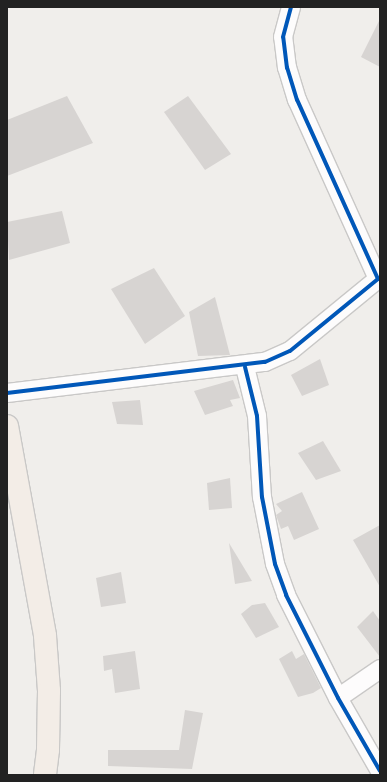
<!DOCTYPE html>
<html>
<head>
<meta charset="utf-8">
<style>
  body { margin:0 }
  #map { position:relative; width:387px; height:782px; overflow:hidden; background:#f0eeeb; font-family:"Asap Condensed",sans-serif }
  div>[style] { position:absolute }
  .building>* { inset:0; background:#d7d4d2 }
  .roads { filter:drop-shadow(1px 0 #c9c8c7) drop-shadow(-1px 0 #c9c8c7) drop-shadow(0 1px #c9c8c7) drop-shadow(0 -1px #c9c8c7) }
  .minor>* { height:18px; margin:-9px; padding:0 9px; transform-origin:9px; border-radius:9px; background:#fdfcfc }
  .major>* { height:22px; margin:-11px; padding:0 11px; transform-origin:11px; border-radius:11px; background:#f3ede7 }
  .cycleway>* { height:4px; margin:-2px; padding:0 2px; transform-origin:2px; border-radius:2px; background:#0057b8 }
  span { translate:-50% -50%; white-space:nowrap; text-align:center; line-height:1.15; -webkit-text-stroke:3px #fff; paint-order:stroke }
  .frame { position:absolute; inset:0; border:8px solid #222; pointer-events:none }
</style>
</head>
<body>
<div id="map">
  <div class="building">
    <div style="clip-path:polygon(380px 19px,380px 67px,361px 57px)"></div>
    <div style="clip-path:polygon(67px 96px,93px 143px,7px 176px,7px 120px)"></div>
    <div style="clip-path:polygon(188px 96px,231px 154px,205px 170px,164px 112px)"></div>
    <div style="clip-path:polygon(62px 211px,70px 243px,9px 260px,7px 222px)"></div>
    <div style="clip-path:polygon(154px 268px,185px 316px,145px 344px,111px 289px)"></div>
    <div style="clip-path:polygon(215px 297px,230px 355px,198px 356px,189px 312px)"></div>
    <div style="clip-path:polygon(320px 359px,329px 385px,302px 396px,291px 375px)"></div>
    <div style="clip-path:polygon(233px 380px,240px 398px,230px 400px,233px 406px,205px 415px,194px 391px)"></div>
    <div style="clip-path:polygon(140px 400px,143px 425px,117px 424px,112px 402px)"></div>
    <div style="clip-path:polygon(323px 441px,341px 471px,316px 480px,298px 453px)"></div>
    <div style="clip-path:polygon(230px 478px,232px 508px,209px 510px,207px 483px)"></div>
    <div style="clip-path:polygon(302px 492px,319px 529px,294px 540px,288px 526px,281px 529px,276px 515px,282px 511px,276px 504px)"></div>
    <div style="clip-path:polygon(380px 525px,380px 587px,353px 540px)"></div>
    <div style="clip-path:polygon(229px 543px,252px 581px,235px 584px)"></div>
    <div style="clip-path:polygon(121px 572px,126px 603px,101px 607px,96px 578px)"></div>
    <div style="clip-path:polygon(265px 603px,279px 627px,256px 638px,241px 614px,252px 605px)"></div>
    <div style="clip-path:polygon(373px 611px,380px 621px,380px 657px,357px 627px)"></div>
    <div style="clip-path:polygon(135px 651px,140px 689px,115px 693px,112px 669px,104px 671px,103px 656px)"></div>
    <div style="clip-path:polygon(292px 651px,296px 659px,304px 654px,321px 688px,313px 693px,298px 697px,279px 659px)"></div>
    <div style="clip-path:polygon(185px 710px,203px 713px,192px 769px,108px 766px,108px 750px,179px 750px)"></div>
  </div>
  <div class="roads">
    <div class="minor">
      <div style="left:245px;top:367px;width:50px;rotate:76.2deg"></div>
      <div style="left:257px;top:416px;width:81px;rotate:86.5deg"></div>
      <div style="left:262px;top:497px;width:68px;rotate:79deg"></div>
      <div style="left:275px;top:564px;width:33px;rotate:70deg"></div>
      <div style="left:286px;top:595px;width:115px;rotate:63.2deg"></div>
      <div style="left:338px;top:698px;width:84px;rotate:60.1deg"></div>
      <div style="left:7px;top:393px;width:260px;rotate:-6.9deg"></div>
      <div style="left:265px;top:362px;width:27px;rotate:-24deg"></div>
      <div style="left:290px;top:351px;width:114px;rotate:-39.3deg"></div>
      <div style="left:378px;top:279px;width:196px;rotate:-114.3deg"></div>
      <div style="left:297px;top:100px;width:34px;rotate:-107deg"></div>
      <div style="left:287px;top:68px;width:31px;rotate:-97deg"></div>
      <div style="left:283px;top:37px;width:31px;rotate:-75deg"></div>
      <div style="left:338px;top:698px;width:51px;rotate:-34.6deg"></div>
    </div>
    <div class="major">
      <div style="left:7px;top:426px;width:213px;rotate:79.7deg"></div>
      <div style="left:45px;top:636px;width:55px;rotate:85.8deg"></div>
      <div style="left:49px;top:691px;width:59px;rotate:91deg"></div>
      <div style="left:48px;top:750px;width:25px;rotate:97deg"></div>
    </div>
  </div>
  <div class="cycleway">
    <div style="left:245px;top:367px;width:50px;rotate:76.2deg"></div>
    <div style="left:257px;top:416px;width:81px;rotate:86.5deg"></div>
    <div style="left:262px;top:497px;width:68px;rotate:79deg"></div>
    <div style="left:275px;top:564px;width:33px;rotate:70deg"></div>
    <div style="left:286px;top:595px;width:115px;rotate:63.2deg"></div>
    <div style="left:338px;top:698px;width:84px;rotate:60.1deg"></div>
    <div style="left:7px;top:393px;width:260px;rotate:-6.9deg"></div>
    <div style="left:265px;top:362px;width:27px;rotate:-24deg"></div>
    <div style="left:290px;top:351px;width:114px;rotate:-39.3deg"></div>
    <div style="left:378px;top:279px;width:196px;rotate:-114.3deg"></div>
    <div style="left:297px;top:100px;width:34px;rotate:-107deg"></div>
    <div style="left:287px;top:68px;width:31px;rotate:-97deg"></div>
    <div style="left:283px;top:37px;width:31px;rotate:-75deg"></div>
  </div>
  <div class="frame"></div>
</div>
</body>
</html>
